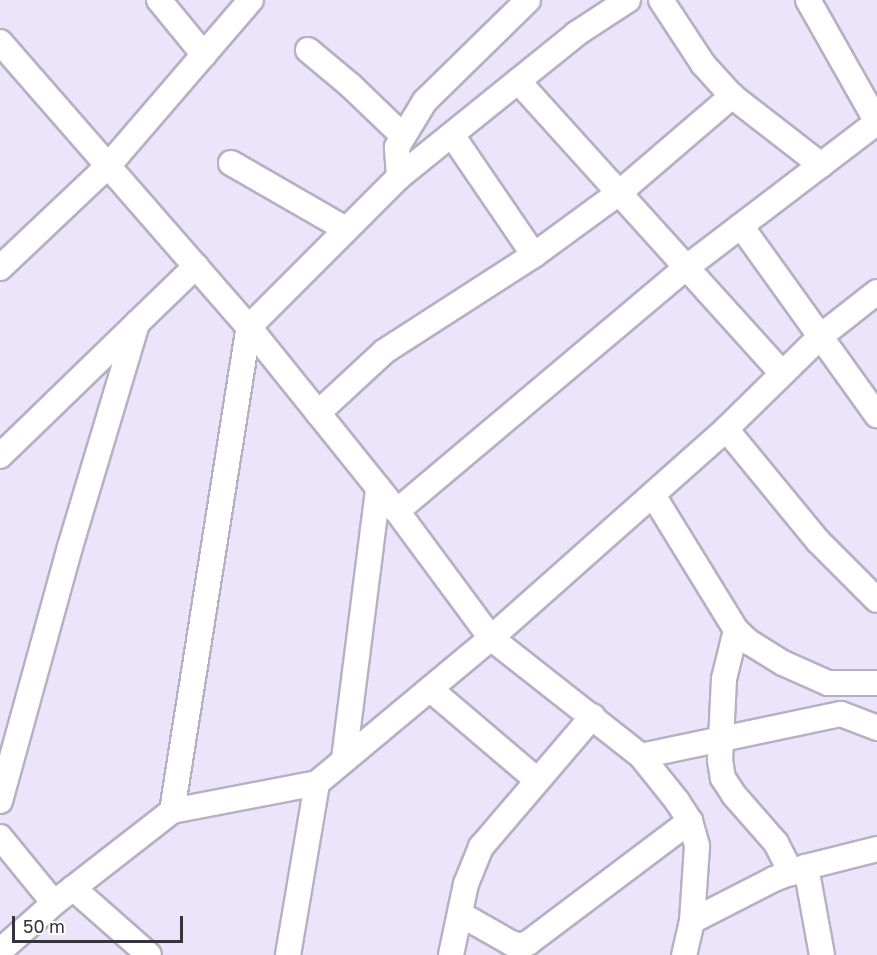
<!DOCTYPE html>
<html>
<head>
<meta charset="utf-8">
<style>
  body { margin:0 }
  #map { position:relative; width:877px; height:955px; overflow:hidden; background:#ebe4fa; font-family:"Golos Text",sans-serif }
  div>[style] { position:absolute }
  .roads { filter:drop-shadow(2px 0 #b7b0c5) drop-shadow(-2px 0 #b7b0c5) drop-shadow(0 2px #b7b0c5) drop-shadow(0 -2px #b7b0c5) }
  .minor>* { height:24px; margin:-12px; padding:0 12px; transform-origin:12px; border-radius:12px; background:#fff }
  span { translate:-50% -50%; white-space:nowrap; text-align:center; line-height:1.15; -webkit-text-stroke:6px #fff; paint-order:stroke }
  .scale { position:absolute; left:12px; top:916px; width:171px; height:27px; box-sizing:border-box; border:3px solid #36333c; border-top:0; padding-left:8px; font-size:18px; line-height:21px; white-space:nowrap; color:#36333c; -webkit-text-stroke:4px #fff; paint-order:stroke }
</style>
</head>
<body>
<div id="map">
  <div class="roads">
    <div class="minor">
      <div style="left:159px;top:0;width:71px;rotate:50.7deg"></div>
      <div style="left:661px;top:0;width:77px;rotate:56.7deg"></div>
      <div style="left:703px;top:64px;width:43px;rotate:47.8deg"></div>
      <div style="left:732px;top:96px;width:113px;rotate:37.8deg"></div>
      <div style="left:808px;top:0;width:140px;rotate:60.5deg"></div>
      <div style="left:0;top:42px;width:378px;rotate:48.9deg"></div>
      <div style="left:249px;top:327px;width:236px;rotate:51.2deg"></div>
      <div style="left:397px;top:511px;width:158px;rotate:53.5deg"></div>
      <div style="left:491px;top:638px;width:191px;rotate:38.2deg"></div>
      <div style="left:641px;top:756px;width:58px;rotate:51.3deg"></div>
      <div style="left:677px;top:801px;width:24px;rotate:57deg"></div>
      <div style="left:690px;top:821px;width:26px;rotate:74deg"></div>
      <div style="left:697px;top:846px;width:75px;rotate:93.8deg"></div>
      <div style="left:692px;top:921px;width:35px;rotate:103deg"></div>
      <div style="left:308px;top:50px;width:55px;rotate:39.8deg"></div>
      <div style="left:350px;top:85px;width:72px;rotate:43.9deg"></div>
      <div style="left:518px;top:81px;width:394px;rotate:47.9deg"></div>
      <div style="left:452px;top:135px;width:145px;rotate:55.7deg"></div>
      <div style="left:231px;top:163px;width:133px;rotate:29.9deg"></div>
      <div style="left:399px;top:177px;width:30px;rotate:-94deg"></div>
      <div style="left:397px;top:147px;width:54px;rotate:-58.7deg"></div>
      <div style="left:425px;top:101px;width:144px;rotate:-44.4deg"></div>
      <div style="left:741px;top:226px;width:233px;rotate:54.3deg"></div>
      <div style="left:0;top:268px;width:149px;rotate:-43.4deg"></div>
      <div style="left:108px;top:166px;width:219px;rotate:-49.3deg"></div>
      <div style="left:318px;top:413px;width:91px;rotate:-42.8deg"></div>
      <div style="left:385px;top:351px;width:177px;rotate:-32.8deg"></div>
      <div style="left:534px;top:255px;width:107px;rotate:-36.2deg"></div>
      <div style="left:620px;top:192px;width:148px;rotate:-40.6deg"></div>
      <div style="left:726px;top:429px;width:145px;rotate:50.6deg"></div>
      <div style="left:818px;top:541px;width:83px;rotate:45deg"></div>
      <div style="left:0;top:456px;width:273px;rotate:-44.1deg"></div>
      <div style="left:653px;top:495px;width:158px;rotate:58.4deg"></div>
      <div style="left:736px;top:630px;width:18px;rotate:43deg"></div>
      <div style="left:749px;top:642px;width:40px;rotate:32deg"></div>
      <div style="left:783px;top:663px;width:49px;rotate:24deg"></div>
      <div style="left:828px;top:683px;width:49px"></div>
      <div style="left:397px;top:511px;width:379px;rotate:-40.1deg"></div>
      <div style="left:687px;top:267px;width:239px;rotate:-37.3deg"></div>
      <div style="left:736px;top:630px;width:50px;rotate:103.8deg"></div>
      <div style="left:724px;top:679px;width:81px;rotate:92.8deg"></div>
      <div style="left:720px;top:760px;width:18px;rotate:81deg"></div>
      <div style="left:723px;top:778px;width:20px;rotate:57deg"></div>
      <div style="left:734px;top:795px;width:64px;rotate:48.8deg"></div>
      <div style="left:776px;top:843px;width:34px;rotate:63deg"></div>
      <div style="left:430px;top:689px;width:140px;rotate:40.4deg"></div>
      <div style="left:641px;top:756px;width:204px;rotate:-11.9deg"></div>
      <div style="left:841px;top:714px;width:39px;rotate:21deg"></div>
      <div style="left:344px;top:759px;width:273px;rotate:-82.8deg"></div>
      <div style="left:0;top:801px;width:263px;rotate:-74.6deg"></div>
      <div style="left:70px;top:547px;width:234px;rotate:-73.3deg"></div>
      <div style="left:172px;top:811px;width:490px;rotate:-81deg"></div>
      <div style="left:249px;top:327px;width:212px;rotate:-45deg"></div>
      <div style="left:399px;top:177px;width:228px;rotate:-38.9deg"></div>
      <div style="left:576px;top:34px;width:62px;rotate:-33.2deg"></div>
      <div style="left:0;top:837px;width:85px;rotate:50.7deg"></div>
      <div style="left:806px;top:867px;width:89px;rotate:79.7deg"></div>
      <div style="left:73px;top:888px;width:101px;rotate:41.4deg"></div>
      <div style="left:460px;top:914px;width:59px;rotate:29.6deg"></div>
      <div style="left:511px;top:943px;width:9px;rotate:18deg"></div>
      <div style="left:520px;top:946px;width:9px;rotate:-21deg"></div>
      <div style="left:528px;top:943px;width:203px;rotate:-37deg"></div>
      <div style="left:692px;top:921px;width:92px;rotate:-27.1deg"></div>
      <div style="left:774px;top:879px;width:34px;rotate:-21deg"></div>
      <div style="left:806px;top:867px;width:73px;rotate:-14.2deg"></div>
      <div style="left:0;top:951px;width:72px;rotate:-41.6deg"></div>
      <div style="left:54px;top:903px;width:150px;rotate:-37.9deg"></div>
      <div style="left:172px;top:811px;width:148px;rotate:-10.9deg"></div>
      <div style="left:288px;top:955px;width:174px;rotate:-80.4deg"></div>
      <div style="left:317px;top:783px;width:226px;rotate:-39.8deg"></div>
      <div style="left:491px;top:638px;width:314px;rotate:-41.6deg"></div>
      <div style="left:726px;top:429px;width:133px;rotate:-44.4deg"></div>
      <div style="left:821px;top:336px;width:71px;rotate:-38.2deg"></div>
      <div style="left:451px;top:955px;width:73px;rotate:-78.1deg"></div>
      <div style="left:466px;top:884px;width:40px;rotate:-68deg"></div>
      <div style="left:481px;top:847px;width:172px;rotate:-49.5deg"></div>
    </div>
  </div>
  <div class="scale">50 m</div>
</div>
</body>
</html>
